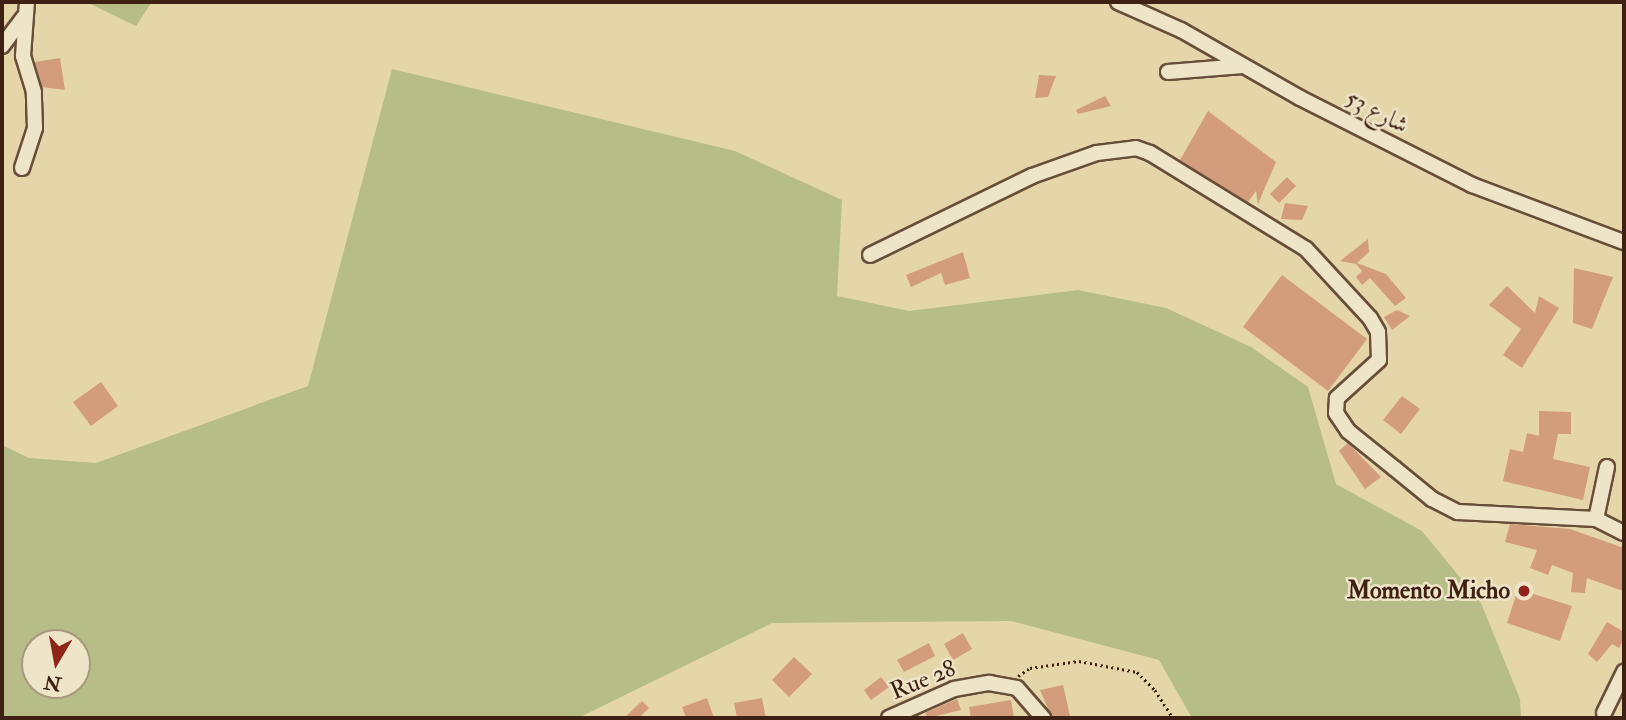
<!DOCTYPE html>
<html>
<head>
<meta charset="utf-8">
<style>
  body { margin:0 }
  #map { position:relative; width:1626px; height:720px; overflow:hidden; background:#e5d6aa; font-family:"IM FELL Double Pica",Amiri,serif }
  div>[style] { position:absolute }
  .green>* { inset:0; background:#b6bd87 }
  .building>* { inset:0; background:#d39c7c }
  .path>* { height:2.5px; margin-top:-1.25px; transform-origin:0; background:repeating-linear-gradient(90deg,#3f2114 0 2px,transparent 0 5.5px) }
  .roads { filter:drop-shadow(2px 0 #684e3a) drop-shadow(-2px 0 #684e3a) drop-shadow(0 2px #684e3a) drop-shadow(0 -2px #684e3a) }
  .minor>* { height:14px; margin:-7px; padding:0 7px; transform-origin:7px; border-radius:7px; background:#eee4c8 }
  .dots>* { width:19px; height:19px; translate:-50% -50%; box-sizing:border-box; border:4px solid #eee4c8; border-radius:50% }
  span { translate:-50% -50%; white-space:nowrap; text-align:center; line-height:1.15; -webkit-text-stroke:5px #eee4c8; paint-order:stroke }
  .street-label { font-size:24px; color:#3f2114 }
  .poi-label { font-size:24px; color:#3f2114; font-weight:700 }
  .right { translate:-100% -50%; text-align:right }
  .frame { position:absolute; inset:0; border:4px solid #3f2114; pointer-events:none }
  .north { position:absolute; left:21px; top:629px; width:70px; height:70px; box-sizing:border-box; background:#eee4c8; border:2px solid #a89680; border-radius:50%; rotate:190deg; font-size:19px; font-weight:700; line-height:28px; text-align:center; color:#3f2114 }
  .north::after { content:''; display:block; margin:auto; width:24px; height:32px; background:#8f2418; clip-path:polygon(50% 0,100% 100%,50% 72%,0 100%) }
</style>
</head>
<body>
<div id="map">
  <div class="green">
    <div style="clip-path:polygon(86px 2px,152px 2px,136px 26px)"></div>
    <div style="clip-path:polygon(evenodd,392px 69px,735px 151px,842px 200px,837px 296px,909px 311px,1078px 290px,1166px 308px,1251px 347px,1308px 387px,1336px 484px,1422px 531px,1481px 603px,1520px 699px,1521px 718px,1192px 718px,1159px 660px,1011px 621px,772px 623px,578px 718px,2px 718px,2px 445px,29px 458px,96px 463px,308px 386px,392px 69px,35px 643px,77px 643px,77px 685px,35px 685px,35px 643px)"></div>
  </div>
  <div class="building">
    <div style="clip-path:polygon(60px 58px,65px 90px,42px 87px,35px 62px)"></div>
    <div style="clip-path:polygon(1039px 75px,1056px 76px,1048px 97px,1035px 98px)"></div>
    <div style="clip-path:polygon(1105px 96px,1111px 106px,1078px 114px,1076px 110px)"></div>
    <div style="clip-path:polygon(1208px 111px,1276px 162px,1258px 204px,1256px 191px,1248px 202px,1180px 160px)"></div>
    <div style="clip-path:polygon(1287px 177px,1296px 186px,1279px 203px,1270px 194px)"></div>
    <div style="clip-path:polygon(1285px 203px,1308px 206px,1302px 220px,1281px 219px)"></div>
    <div style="clip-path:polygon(1368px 239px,1369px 252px,1357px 263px,1386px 274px,1406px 298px,1395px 306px,1370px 278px,1362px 285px,1356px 277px,1362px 271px,1356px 264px,1340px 261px)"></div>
    <div style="clip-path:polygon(963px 252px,970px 278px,945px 285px,941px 273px,911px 287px,906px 275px)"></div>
    <div style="clip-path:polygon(1574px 268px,1613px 277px,1592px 329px,1573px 323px)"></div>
    <div style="clip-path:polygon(1282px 275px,1367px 339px,1328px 391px,1243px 327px)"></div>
    <div style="clip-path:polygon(1507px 286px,1535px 313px,1539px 296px,1559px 308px,1522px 368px,1503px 355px,1521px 329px,1489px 305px)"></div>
    <div style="clip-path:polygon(1397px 310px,1410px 316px,1392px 330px,1384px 317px)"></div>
    <div style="clip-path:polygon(101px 382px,118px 406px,91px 426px,73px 402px)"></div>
    <div style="clip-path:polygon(1402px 396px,1420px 409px,1401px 434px,1383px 420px)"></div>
    <div style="clip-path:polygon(1539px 411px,1571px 412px,1571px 434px,1558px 434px,1553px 459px,1590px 467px,1583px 500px,1503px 481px,1510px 449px,1523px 452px,1527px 433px,1539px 436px)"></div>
    <div style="clip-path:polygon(1348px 443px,1381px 477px,1365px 489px,1339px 451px)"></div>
    <div style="clip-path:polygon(1510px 524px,1570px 529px,1624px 548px,1623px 591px,1587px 578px,1585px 593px,1571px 592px,1573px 573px,1552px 565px,1548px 575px,1530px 568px,1537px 550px,1505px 542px)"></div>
    <div style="clip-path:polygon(1518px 589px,1572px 606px,1560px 641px,1507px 623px)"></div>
    <div style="clip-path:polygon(1607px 622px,1624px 632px,1624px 639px,1619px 648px,1612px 644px,1597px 662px,1588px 654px)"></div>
    <div style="clip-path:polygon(963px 633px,972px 649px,953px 660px,944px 644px)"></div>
    <div style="clip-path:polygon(929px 643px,935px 656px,904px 672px,897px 660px)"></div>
    <div style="clip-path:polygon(794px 657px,812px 674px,789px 697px,772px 680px)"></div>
    <div style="clip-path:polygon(881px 677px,889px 687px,871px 700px,864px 690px)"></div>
    <div style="clip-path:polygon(1063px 685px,1070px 716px,1052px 718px,1040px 690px)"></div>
    <div style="clip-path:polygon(707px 698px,714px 718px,686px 718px,682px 707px)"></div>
    <div style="clip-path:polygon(762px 698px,766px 718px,737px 718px,734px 703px)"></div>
    <div style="clip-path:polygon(957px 699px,961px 710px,928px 718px,925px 713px)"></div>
    <div style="clip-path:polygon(1011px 700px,1014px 718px,971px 718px,969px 707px)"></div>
    <div style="clip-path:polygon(642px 701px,649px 708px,639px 718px,624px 718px)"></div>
  </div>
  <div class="path">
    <div style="left:1018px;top:676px;width:14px;rotate:-34deg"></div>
    <div style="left:1030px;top:668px;width:49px;rotate:-8.1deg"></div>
    <div style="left:1079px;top:661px;width:59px;rotate:10.7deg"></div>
    <div style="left:1137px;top:672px;width:25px;rotate:45deg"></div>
    <div style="left:1155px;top:690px;width:33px;rotate:57deg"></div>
  </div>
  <div class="roads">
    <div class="minor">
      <div style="left:1118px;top:2px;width:69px;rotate:24deg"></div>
      <div style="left:1181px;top:30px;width:137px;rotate:29.7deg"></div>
      <div style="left:1300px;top:98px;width:193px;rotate:26.8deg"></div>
      <div style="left:1472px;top:185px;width:162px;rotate:20.6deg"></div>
      <div style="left:2px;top:46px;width:36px;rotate:-53deg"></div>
      <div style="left:1168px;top:72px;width:75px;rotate:-4.6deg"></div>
      <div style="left:22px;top:168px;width:42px;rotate:-72deg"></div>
      <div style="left:35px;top:128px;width:36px;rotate:-92deg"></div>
      <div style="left:34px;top:92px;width:38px;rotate:-107deg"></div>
      <div style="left:23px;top:56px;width:54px;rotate:-85.8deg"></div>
      <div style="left:870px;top:255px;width:180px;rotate:-26deg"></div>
      <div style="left:1032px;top:176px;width:69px;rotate:-19.5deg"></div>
      <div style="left:1097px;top:153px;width:39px;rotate:-7deg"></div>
      <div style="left:1136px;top:148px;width:15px;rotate:20deg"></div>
      <div style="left:1150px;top:153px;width:183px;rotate:31.6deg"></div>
      <div style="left:1306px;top:249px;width:94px;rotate:47.2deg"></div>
      <div style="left:1370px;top:318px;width:16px;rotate:60deg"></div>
      <div style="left:1378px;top:332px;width:28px;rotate:88deg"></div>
      <div style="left:1379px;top:360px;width:57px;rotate:137.9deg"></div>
      <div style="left:1337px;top:398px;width:15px;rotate:94deg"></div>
      <div style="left:1336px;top:413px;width:22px;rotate:56deg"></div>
      <div style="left:1348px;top:431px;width:59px;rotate:38.8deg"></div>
      <div style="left:1394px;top:468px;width:49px;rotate:39.2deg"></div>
      <div style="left:1432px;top:499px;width:29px;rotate:27deg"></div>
      <div style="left:1458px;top:512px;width:138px;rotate:2.9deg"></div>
      <div style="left:1607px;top:467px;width:53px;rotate:101.9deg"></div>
      <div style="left:1596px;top:519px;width:31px;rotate:27deg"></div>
      <div style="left:1604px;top:713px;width:46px;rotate:-64deg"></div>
      <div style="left:889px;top:718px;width:71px;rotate:-24deg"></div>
      <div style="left:954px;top:689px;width:36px;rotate:-10deg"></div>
      <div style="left:989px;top:683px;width:28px;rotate:10deg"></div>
      <div style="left:1017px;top:688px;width:40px;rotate:49deg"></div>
    </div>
  </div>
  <div class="dots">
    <div style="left:1524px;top:591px;background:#8f2418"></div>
  </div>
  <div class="street-label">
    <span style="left:1377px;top:112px;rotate:27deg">شارع 53</span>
    <span style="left:923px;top:680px;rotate:-22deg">Rue 28</span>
  </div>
  <div class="poi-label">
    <span class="right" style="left:1510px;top:591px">Momento Micho</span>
  </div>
  <div class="frame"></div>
  <div class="north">N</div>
</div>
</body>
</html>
